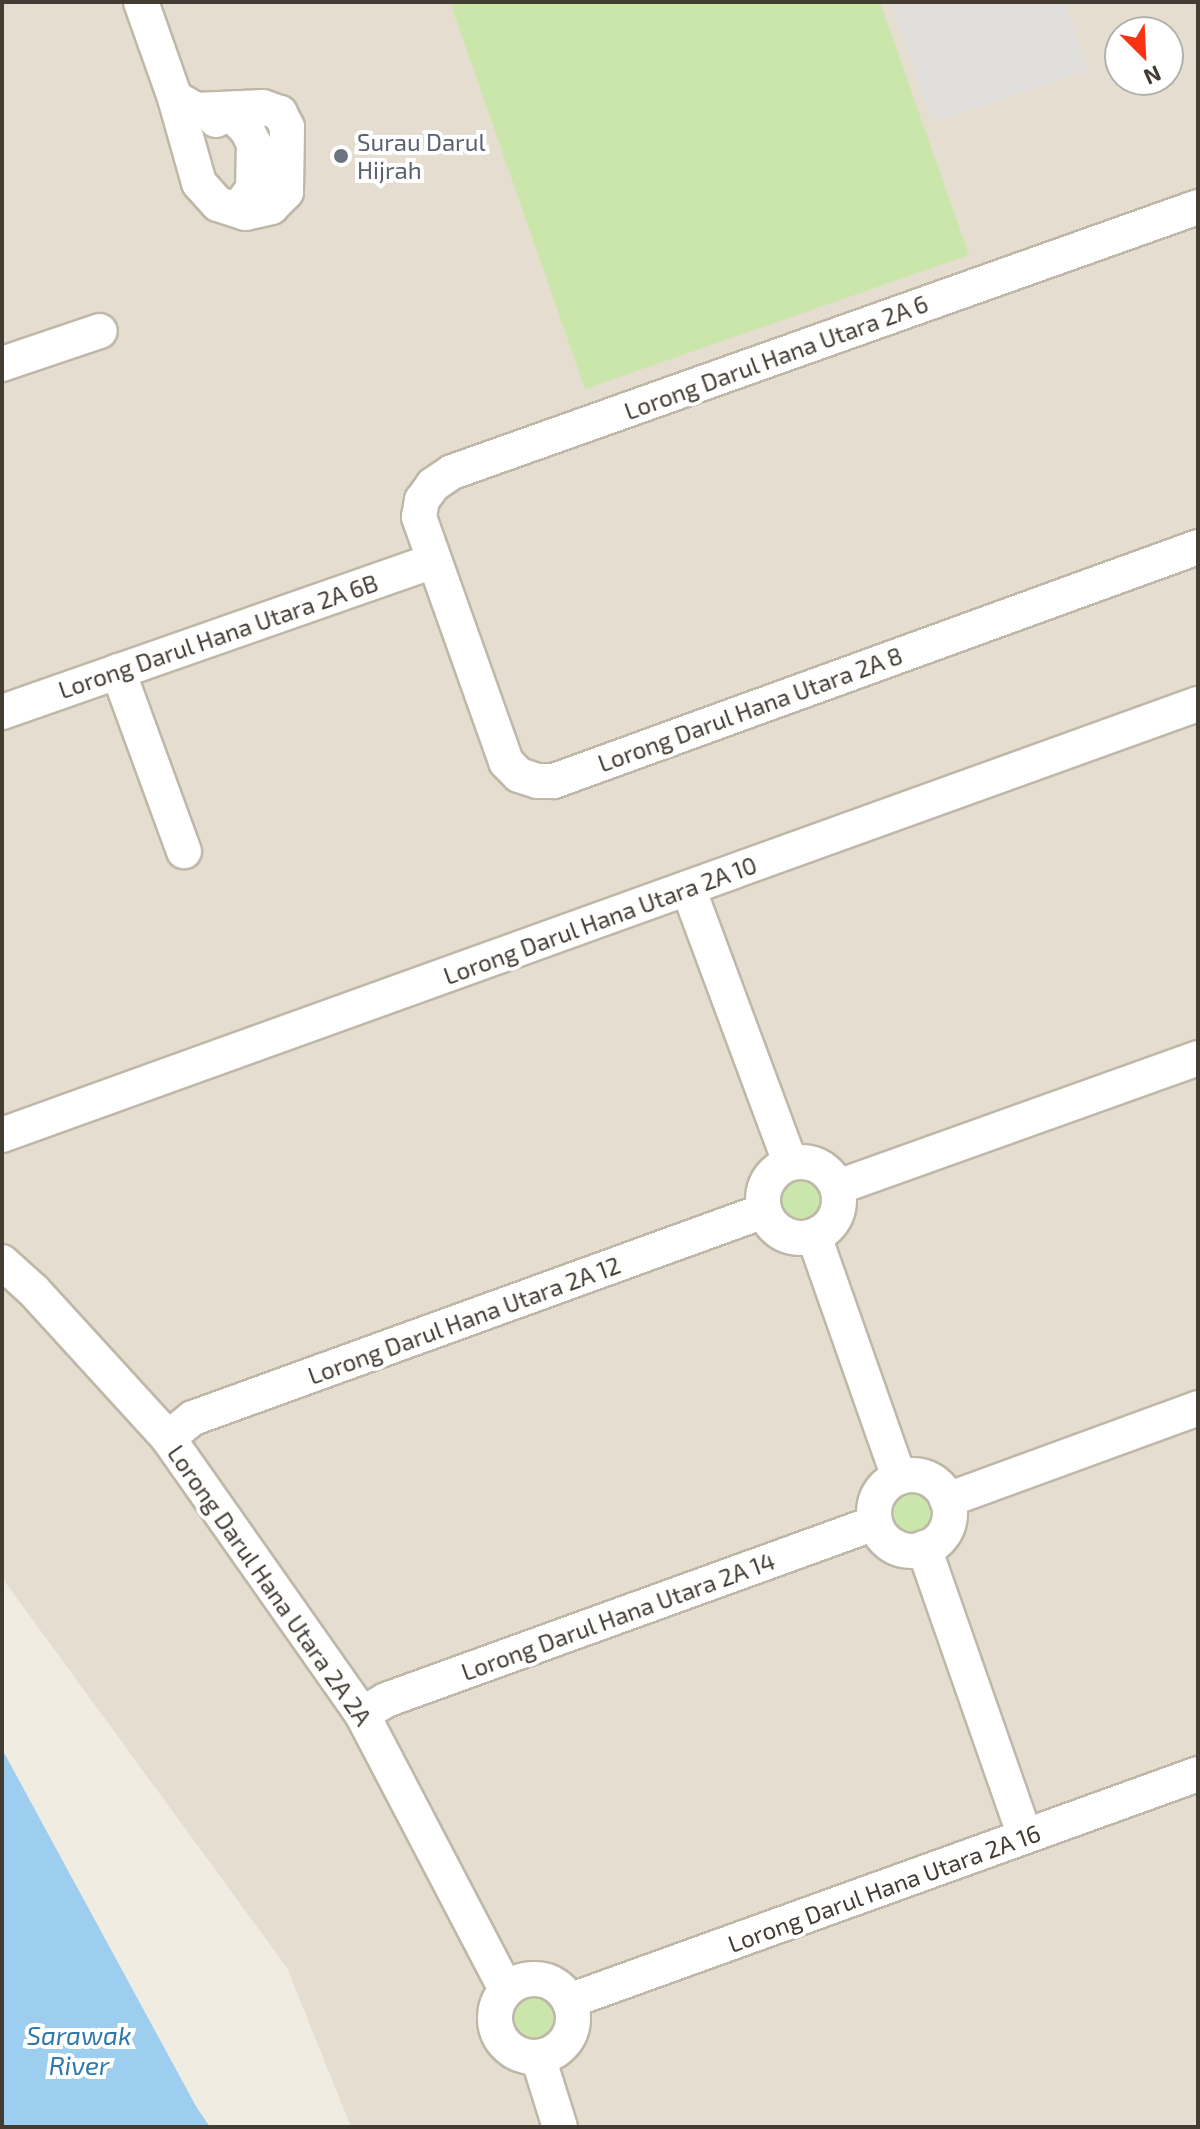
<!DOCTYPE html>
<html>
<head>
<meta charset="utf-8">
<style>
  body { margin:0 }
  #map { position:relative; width:1200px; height:2129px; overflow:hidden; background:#f1ece2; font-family:"Exo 2",sans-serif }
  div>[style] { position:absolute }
  .residential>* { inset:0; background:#e5ded0 }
  .green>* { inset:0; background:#cbe6aa }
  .round { border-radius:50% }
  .parking>* { inset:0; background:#e1dfdb }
  .water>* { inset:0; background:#9dceef }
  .roads { filter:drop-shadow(2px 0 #bfb7a8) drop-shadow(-2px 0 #bfb7a8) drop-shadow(0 2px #bfb7a8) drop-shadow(0 -2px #bfb7a8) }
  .minor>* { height:34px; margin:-17px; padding:0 17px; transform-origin:17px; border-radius:17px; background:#fff }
  .minor>.ring { margin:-17px; padding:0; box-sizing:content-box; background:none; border:34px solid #fff; border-radius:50% }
  .dots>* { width:22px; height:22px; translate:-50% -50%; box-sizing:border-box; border:4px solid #fff; border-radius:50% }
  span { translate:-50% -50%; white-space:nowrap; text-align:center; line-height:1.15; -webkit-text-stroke:8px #fff; paint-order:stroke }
  .worship-label { font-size:24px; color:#5b616d }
  .left { translate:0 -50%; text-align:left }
  .street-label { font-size:24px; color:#423c33 }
  .water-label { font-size:26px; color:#2e78ac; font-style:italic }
  .frame { position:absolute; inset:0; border:4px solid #423c33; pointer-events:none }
  .north { position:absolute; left:1104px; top:16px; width:80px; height:80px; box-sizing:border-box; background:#fff; border:2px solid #b3b1ad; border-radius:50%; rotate:156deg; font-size:22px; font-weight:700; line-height:32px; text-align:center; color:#423c33 }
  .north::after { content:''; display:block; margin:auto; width:28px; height:36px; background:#f93211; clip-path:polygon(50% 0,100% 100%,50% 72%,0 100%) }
</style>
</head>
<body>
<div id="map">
  <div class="residential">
    <div style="clip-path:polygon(evenodd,2px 2px,1198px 2px,1198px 2127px,351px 2127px,287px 1968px,2px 1578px,2px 2px,1120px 32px,1168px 32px,1168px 80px,1120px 80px,1120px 32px)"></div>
  </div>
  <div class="green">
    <div style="clip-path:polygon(450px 2px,880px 2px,969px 255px,585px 389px)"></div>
    <div class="round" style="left:773px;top:1172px;width:56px;height:56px"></div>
    <div class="round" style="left:884px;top:1484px;width:56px;height:56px"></div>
    <div class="round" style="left:504px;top:1988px;width:58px;height:58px"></div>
  </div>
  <div class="parking">
    <div style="clip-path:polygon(891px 2px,1065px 2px,1088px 70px,932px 123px)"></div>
  </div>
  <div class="water">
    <div style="clip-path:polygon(2px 1749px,197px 2108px,210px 2127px,2px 2127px)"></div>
  </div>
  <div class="roads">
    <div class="minor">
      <div style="left:141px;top:2px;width:102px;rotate:70.5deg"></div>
      <div style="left:175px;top:98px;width:88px;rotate:74.2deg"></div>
      <div style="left:199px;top:183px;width:28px;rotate:48deg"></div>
      <div style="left:218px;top:204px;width:29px;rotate:18deg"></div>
      <div style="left:246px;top:213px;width:26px;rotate:-13deg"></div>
      <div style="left:271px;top:207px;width:21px;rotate:-45deg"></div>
      <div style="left:286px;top:192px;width:65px;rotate:-89.1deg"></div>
      <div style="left:287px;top:127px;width:16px;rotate:-117deg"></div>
      <div style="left:280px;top:113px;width:18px;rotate:-161deg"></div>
      <div style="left:263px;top:107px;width:67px;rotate:177.4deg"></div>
      <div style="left:196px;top:110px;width:24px;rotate:-150deg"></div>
      <div style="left:216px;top:120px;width:15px;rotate:-42deg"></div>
      <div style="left:227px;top:110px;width:28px;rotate:45deg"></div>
      <div style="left:247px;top:130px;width:16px;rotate:63deg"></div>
      <div style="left:254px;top:144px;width:45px;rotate:91.3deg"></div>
      <div style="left:253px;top:189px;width:26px;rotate:127deg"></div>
      <div style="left:1198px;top:207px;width:792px;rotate:160.44deg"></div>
      <div style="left:452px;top:472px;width:23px;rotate:146deg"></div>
      <div style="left:433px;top:485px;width:19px;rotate:126deg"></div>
      <div style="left:422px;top:500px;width:17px;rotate:100deg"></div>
      <div style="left:419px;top:517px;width:260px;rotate:70.4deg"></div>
      <div style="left:506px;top:762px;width:18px;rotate:45deg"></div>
      <div style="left:519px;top:775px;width:19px;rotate:18deg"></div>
      <div style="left:537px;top:781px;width:17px"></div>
      <div style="left:554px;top:781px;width:685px;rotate:-19.97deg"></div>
      <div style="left:2px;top:364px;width:103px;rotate:-18.6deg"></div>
      <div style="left:118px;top:671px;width:192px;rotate:69.9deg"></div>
      <div style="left:2px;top:712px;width:457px;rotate:-19.3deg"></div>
      <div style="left:688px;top:888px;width:293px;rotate:69.6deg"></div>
      <div style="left:2px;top:1135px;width:1271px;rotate:-19.82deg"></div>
      <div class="ring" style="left:763px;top:1162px;width:42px;height:42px"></div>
      <div style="left:838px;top:1187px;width:382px;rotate:-19.7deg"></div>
      <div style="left:814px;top:1236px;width:256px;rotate:70.6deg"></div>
      <div style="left:2px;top:1262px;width:43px;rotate:42.2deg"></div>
      <div style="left:34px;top:1291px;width:199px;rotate:47.6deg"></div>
      <div style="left:168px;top:1438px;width:337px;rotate:54.9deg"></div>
      <div style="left:362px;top:1714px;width:311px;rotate:62.4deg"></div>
      <div style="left:168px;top:1438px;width:32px;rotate:-39deg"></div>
      <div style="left:193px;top:1418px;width:607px;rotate:-19.93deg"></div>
      <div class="ring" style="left:874px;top:1475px;width:42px;height:42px"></div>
      <div style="left:947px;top:1500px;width:267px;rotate:-20.1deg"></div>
      <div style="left:924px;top:1548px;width:305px;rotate:70.7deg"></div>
      <div style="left:362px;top:1714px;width:28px;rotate:-30deg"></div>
      <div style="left:386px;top:1700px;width:520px;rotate:-19.9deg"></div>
      <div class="ring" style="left:495px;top:1979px;width:44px;height:44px"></div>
      <div style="left:569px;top:2001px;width:669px;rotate:-19.84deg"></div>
      <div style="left:538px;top:2057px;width:73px;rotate:72.6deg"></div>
    </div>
  </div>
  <div class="dots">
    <div style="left:341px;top:156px;background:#6b7280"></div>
  </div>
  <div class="worship-label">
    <span class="left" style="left:357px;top:156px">Surau Darul<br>Hijrah</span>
  </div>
  <div class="street-label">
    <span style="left:776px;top:357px;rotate:-20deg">Lorong Darul Hana Utara 2A 6</span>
    <span style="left:218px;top:636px;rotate:-19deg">Lorong Darul Hana Utara 2A 6B</span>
    <span style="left:750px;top:709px;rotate:-20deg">Lorong Darul Hana Utara 2A 8</span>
    <span style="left:600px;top:920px;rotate:-20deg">Lorong Darul Hana Utara 2A 10</span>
    <span style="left:464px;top:1320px;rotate:-20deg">Lorong Darul Hana Utara 2A 12</span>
    <span style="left:270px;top:1585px;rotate:55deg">Lorong Darul Hana Utara 2A 2A</span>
    <span style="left:618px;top:1616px;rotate:-20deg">Lorong Darul Hana Utara 2A 14</span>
    <span style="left:884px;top:1888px;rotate:-20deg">Lorong Darul Hana Utara 2A 16</span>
  </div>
  <div class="water-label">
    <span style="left:79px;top:2050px">Sarawak<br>River</span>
  </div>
  <div class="frame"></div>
  <div class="north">N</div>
</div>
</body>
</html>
